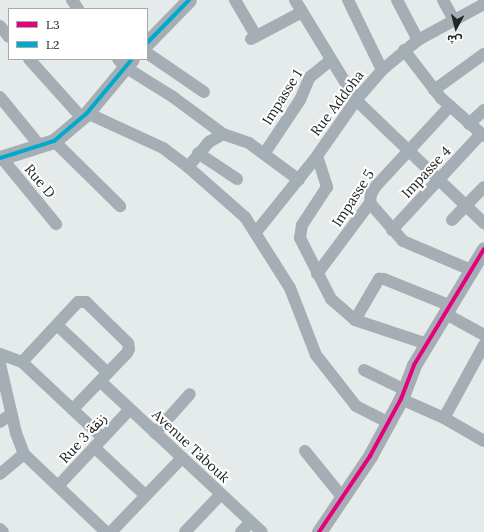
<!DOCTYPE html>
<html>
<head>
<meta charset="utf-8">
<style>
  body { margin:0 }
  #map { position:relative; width:484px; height:532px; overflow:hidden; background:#e5eaeb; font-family:Lora,"Noto Sans Arabic",serif }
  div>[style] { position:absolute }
  .minor>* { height:12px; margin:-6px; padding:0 6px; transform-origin:6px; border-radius:6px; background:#a6aeb5 }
  .tertiary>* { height:15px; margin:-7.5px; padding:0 7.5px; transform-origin:7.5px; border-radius:7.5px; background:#a6aeb5 }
  .bus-1>* { height:4px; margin:-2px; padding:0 2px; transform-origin:2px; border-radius:2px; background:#e5007d }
  .bus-2>* { height:4px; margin:-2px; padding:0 2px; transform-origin:2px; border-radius:2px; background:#00a9ce }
  span { translate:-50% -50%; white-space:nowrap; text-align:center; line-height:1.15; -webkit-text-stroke:4px #fff; paint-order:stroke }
  .street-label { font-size:14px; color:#232627 }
  .legend { position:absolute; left:8px; top:8px; width:140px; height:52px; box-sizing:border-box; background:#fff; border:1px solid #a7a8a9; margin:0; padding:5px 7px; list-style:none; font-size:12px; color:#232627 }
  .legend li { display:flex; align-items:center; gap:8px; height:20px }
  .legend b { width:20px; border:1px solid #a7a8a9 }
  .north { position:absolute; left:436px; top:8px; width:40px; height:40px; -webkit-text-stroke:3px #fff; paint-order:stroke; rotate:187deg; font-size:11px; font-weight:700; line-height:16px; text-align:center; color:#232627 }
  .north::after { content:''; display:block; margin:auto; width:14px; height:18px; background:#232627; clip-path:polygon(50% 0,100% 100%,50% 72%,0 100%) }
</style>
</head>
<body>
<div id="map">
  <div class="minor">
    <div style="left:72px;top:0;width:11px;rotate:56deg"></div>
    <div style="left:235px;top:0;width:42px;rotate:59.7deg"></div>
    <div style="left:295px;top:0;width:117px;rotate:58.6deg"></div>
    <div style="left:356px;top:100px;width:178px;rotate:43.9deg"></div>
    <div style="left:348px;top:0;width:78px;rotate:64.1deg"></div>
    <div style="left:397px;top:0;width:45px;rotate:62.3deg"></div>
    <div style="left:443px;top:0;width:23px;rotate:61deg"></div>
    <div style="left:0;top:26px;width:14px;rotate:51deg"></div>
    <div style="left:251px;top:39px;width:58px;rotate:-27.9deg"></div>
    <div style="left:404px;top:50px;width:61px;rotate:52.4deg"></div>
    <div style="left:441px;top:98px;width:57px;rotate:41.5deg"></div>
    <div style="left:147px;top:53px;width:69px;rotate:34.4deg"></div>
    <div style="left:29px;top:59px;width:79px;rotate:48.1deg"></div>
    <div style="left:118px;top:59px;width:11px;rotate:49deg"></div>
    <div style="left:125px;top:67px;width:57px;rotate:32deg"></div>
    <div style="left:173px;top:97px;width:62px;rotate:36.5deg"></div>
    <div style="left:434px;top:90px;width:62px;rotate:-35.8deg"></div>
    <div style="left:0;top:97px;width:63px;rotate:50.8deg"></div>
    <div style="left:87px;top:113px;width:84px;rotate:24.7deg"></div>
    <div style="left:163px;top:148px;width:31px;rotate:37deg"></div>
    <div style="left:188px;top:167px;width:76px;rotate:41.3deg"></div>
    <div style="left:245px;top:217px;width:84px;rotate:57.6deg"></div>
    <div style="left:290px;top:288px;width:72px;rotate:68.8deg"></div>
    <div style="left:316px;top:355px;width:65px;rotate:51.9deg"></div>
    <div style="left:356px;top:406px;width:36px;rotate:27deg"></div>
    <div style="left:469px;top:124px;width:21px;rotate:-43deg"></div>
    <div style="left:54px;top:141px;width:93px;rotate:44.6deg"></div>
    <div style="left:198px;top:153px;width:47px;rotate:33.7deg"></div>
    <div style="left:264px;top:154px;width:65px;rotate:-56.3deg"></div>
    <div style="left:300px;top:100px;width:25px;rotate:-67deg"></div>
    <div style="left:310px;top:77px;width:26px;rotate:-39deg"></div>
    <div style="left:317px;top:156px;width:33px;rotate:72deg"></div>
    <div style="left:327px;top:187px;width:45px;rotate:123.3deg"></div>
    <div style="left:302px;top:225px;width:13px;rotate:99deg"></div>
    <div style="left:300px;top:238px;width:68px;rotate:63.1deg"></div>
    <div style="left:331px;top:299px;width:32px;rotate:41deg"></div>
    <div style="left:355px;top:320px;width:76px;rotate:18.4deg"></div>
    <div style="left:1px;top:157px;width:87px;rotate:50.6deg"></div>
    <div style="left:188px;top:167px;width:33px;rotate:-50deg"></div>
    <div style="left:209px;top:142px;width:16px;rotate:-30deg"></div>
    <div style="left:223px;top:134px;width:28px;rotate:19deg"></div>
    <div style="left:249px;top:143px;width:62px;rotate:36.5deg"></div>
    <div style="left:370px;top:203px;width:50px;rotate:49deg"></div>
    <div style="left:403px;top:241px;width:74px;rotate:23.1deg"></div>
    <div style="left:452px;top:220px;width:46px;rotate:-45.9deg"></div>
    <div style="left:392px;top:230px;width:131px;rotate:-47.2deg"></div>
    <div style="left:256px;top:232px;width:97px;rotate:-51.2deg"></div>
    <div style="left:317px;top:156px;width:68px;rotate:-55.1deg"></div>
    <div style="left:356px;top:100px;width:40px;rotate:-49deg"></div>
    <div style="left:382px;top:70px;width:47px;rotate:-39.8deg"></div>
    <div style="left:418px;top:40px;width:75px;rotate:-28.6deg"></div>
    <div style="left:317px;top:274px;width:89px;rotate:-53.3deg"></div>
    <div style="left:370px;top:203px;width:9px;rotate:-84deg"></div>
    <div style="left:371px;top:194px;width:9px;rotate:-58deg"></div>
    <div style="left:376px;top:186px;width:109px;rotate:-47.2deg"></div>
    <div style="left:446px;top:314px;width:43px;rotate:28.9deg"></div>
    <div style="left:355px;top:320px;width:48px;rotate:-59.7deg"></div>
    <div style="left:379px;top:279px;width:5px"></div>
    <div style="left:384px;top:279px;width:72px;rotate:21.9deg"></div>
    <div style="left:57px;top:325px;width:70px;rotate:43.3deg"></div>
    <div style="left:0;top:354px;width:23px;rotate:20deg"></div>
    <div style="left:22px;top:362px;width:111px;rotate:43.2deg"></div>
    <div style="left:22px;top:362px;width:82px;rotate:-47deg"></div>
    <div style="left:78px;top:302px;width:8px"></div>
    <div style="left:86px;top:302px;width:59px;rotate:44.3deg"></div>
    <div style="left:128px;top:343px;width:6px;rotate:81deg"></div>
    <div style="left:129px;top:349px;width:4px;rotate:117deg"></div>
    <div style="left:127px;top:353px;width:78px;rotate:134deg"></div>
    <div style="left:0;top:364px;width:71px;rotate:76.9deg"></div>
    <div style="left:16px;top:433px;width:22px;rotate:69deg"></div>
    <div style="left:24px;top:454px;width:113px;rotate:43.6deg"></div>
    <div style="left:364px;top:370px;width:46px;rotate:26deg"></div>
    <div style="left:100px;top:381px;width:221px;rotate:43deg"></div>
    <div style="left:401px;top:399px;width:47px;rotate:23.8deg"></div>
    <div style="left:444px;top:418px;width:46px;rotate:29.9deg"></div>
    <div style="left:444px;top:418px;width:83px;rotate:-61.3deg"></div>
    <div style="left:0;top:422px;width:14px;rotate:-36deg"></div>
    <div style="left:155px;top:433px;width:52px;rotate:-48.1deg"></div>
    <div style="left:94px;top:447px;width:71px;rotate:43.3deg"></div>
    <div style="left:305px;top:451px;width:60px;rotate:51deg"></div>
    <div style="left:0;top:474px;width:31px;rotate:-40deg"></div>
    <div style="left:58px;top:486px;width:105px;rotate:-46.9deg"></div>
    <div style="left:0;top:529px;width:4px;rotate:45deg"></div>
    <div style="left:111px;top:532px;width:103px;rotate:-46.2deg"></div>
    <div style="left:185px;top:532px;width:52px;rotate:-46.5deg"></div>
    <div style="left:241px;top:532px;width:14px;rotate:-45deg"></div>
  </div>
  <div class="tertiary">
    <div style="left:147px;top:43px;width:60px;rotate:-45.7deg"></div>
    <div style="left:0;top:158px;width:57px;rotate:-17.5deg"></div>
    <div style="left:54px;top:141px;width:43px;rotate:-40.3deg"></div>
    <div style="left:87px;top:113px;width:70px;rotate:-50.2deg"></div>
    <div style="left:319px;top:532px;width:92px;rotate:-56.1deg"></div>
    <div style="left:370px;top:456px;width:65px;rotate:-61.5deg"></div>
    <div style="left:401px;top:399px;width:36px;rotate:-69deg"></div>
    <div style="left:414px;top:365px;width:135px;rotate:-58.9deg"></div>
  </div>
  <div class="bus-1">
    <div style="left:319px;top:532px;width:92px;rotate:-56.1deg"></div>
    <div style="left:370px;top:456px;width:65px;rotate:-61.5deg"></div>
    <div style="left:401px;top:399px;width:36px;rotate:-69deg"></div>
    <div style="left:414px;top:365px;width:135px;rotate:-58.9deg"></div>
  </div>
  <div class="bus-2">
    <div style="left:147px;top:43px;width:60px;rotate:-45.7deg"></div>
    <div style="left:0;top:158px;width:57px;rotate:-17.5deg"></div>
    <div style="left:54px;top:141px;width:43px;rotate:-40.3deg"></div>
    <div style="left:87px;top:113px;width:70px;rotate:-50.2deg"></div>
  </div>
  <div class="street-label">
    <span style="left:282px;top:97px;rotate:-58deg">Impasse 1</span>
    <span style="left:337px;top:103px;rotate:-53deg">Rue Addoha</span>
    <span style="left:426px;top:172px;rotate:-47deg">Impasse 4</span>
    <span style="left:40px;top:181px;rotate:50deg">Rue D</span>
    <span style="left:353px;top:198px;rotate:-57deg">Impasse 5</span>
    <span style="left:83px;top:438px;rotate:-47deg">Rue 3 زنقة</span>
    <span style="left:191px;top:446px;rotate:43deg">Avenue Tabouk</span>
  </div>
  <ul class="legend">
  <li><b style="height:5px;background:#e5007d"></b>L3</li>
  <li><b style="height:5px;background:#00a9ce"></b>L2</li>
  </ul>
  <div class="north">ش</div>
</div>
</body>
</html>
